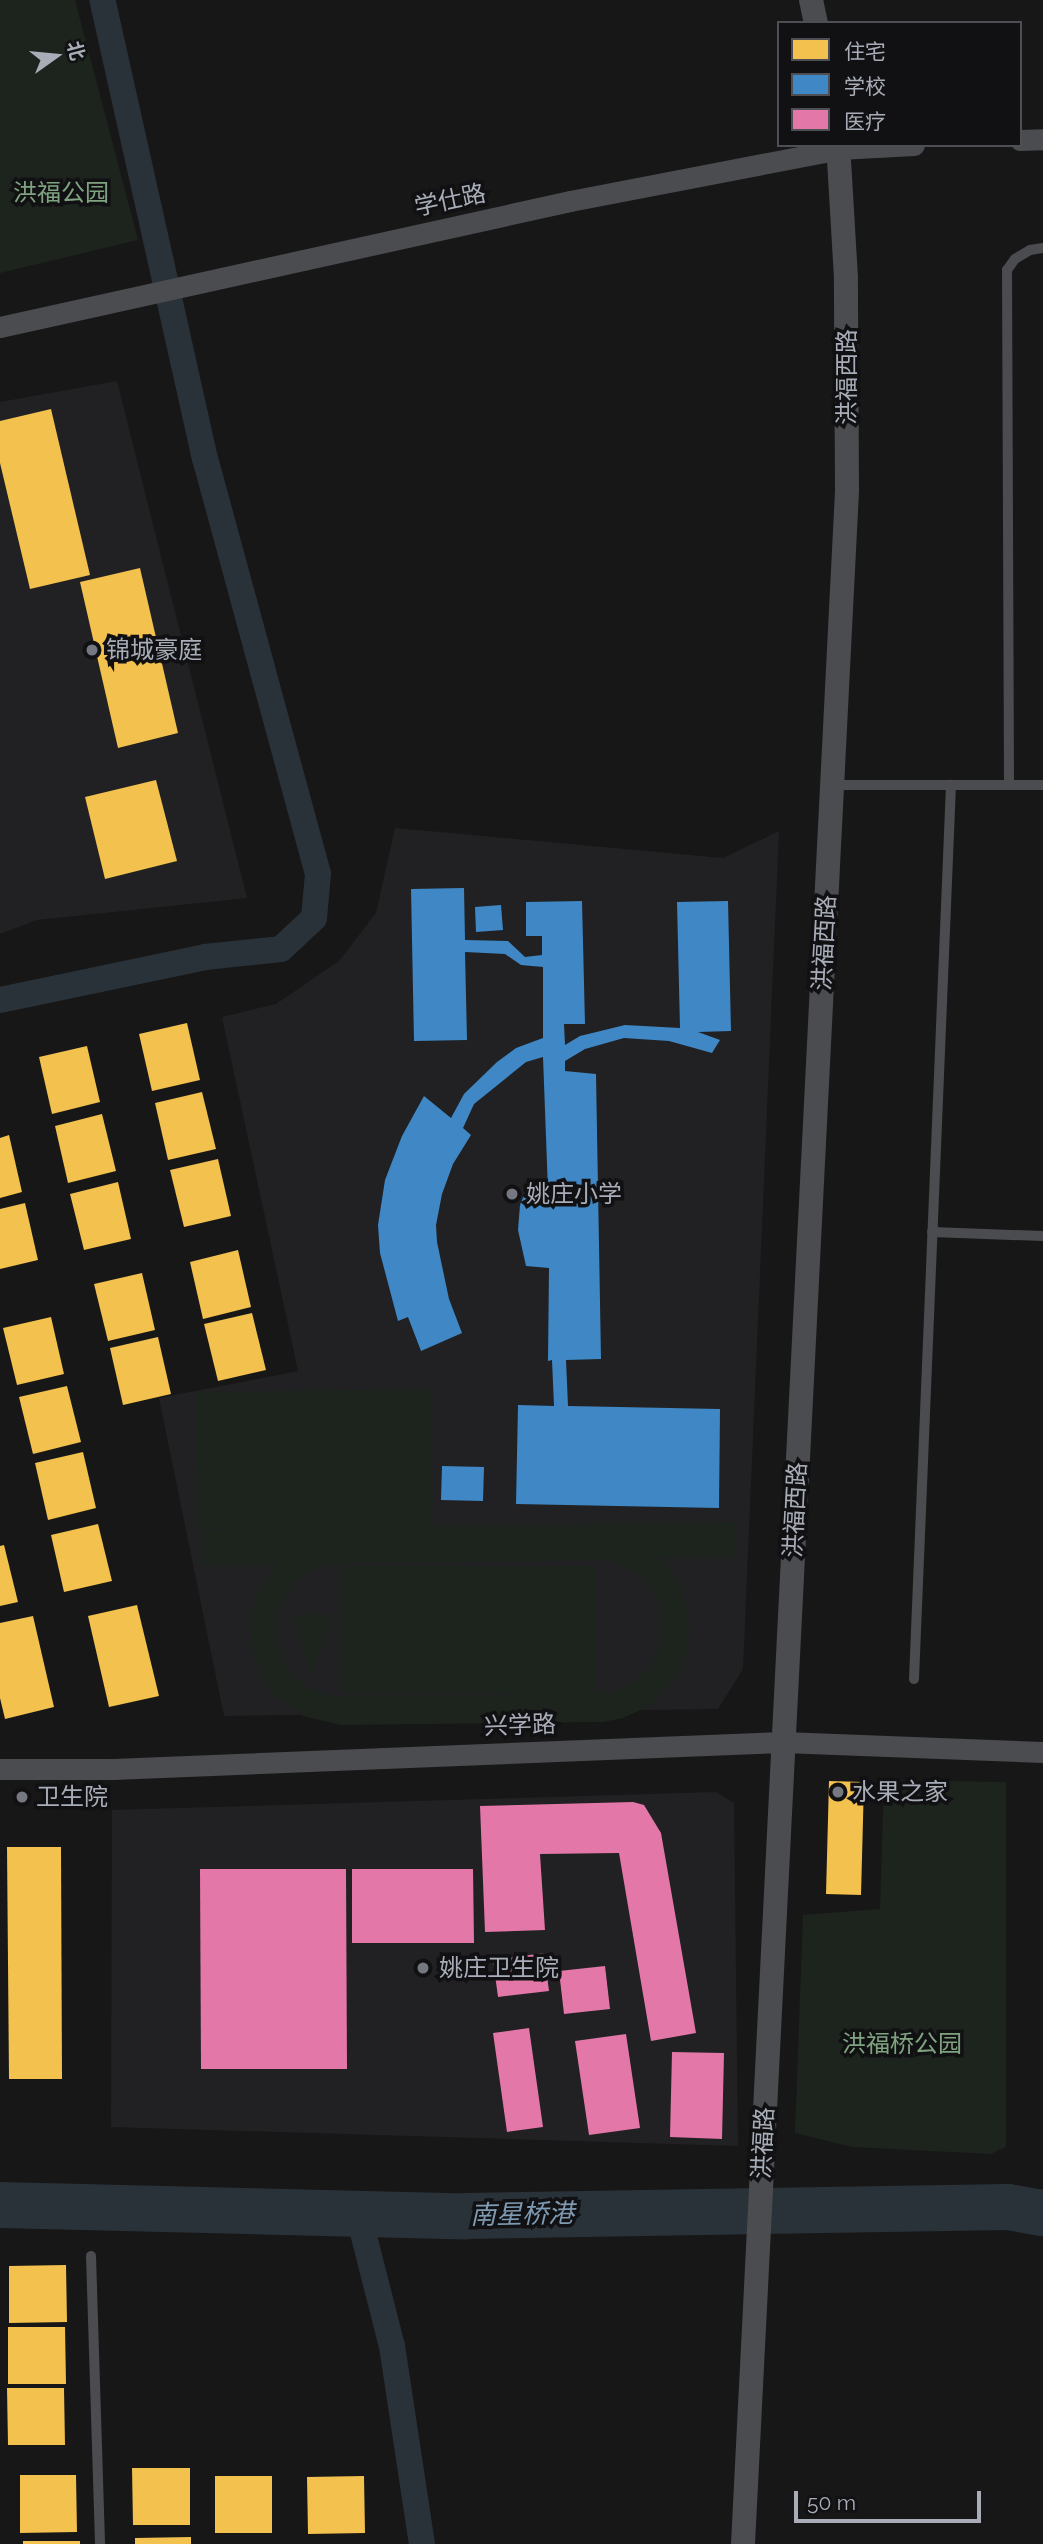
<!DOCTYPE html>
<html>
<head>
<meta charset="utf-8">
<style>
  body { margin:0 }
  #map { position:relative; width:1043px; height:2544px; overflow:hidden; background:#171717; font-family:Raleway,"Noto Sans SC",sans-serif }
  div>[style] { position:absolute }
  .built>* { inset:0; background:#212123 }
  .green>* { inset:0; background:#1d241e }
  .homes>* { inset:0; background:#f2c14e }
  .schools>* { inset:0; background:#3f88c5 }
  .health>* { inset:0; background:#e377a8 }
  .canal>* { height:26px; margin:-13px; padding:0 13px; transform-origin:13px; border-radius:13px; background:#2a3239 }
  .river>* { height:46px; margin:-23px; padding:0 23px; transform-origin:23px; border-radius:23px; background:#2a3239 }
  .service>* { height:10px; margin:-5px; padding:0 5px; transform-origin:5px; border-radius:5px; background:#4b4c50 }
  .minor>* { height:21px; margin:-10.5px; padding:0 10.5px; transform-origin:10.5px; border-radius:10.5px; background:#4b4c50 }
  .tertiary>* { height:24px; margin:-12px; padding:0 12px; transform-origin:12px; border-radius:12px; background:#4b4c50 }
  .dots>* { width:19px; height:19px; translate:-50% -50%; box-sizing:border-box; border:4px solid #111113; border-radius:50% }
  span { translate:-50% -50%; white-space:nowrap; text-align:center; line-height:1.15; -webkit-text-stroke:7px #111113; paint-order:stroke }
  .park-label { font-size:24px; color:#7fa381 }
  .street-label { font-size:24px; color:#a8adb8 }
  .poi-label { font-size:24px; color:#a8adb8 }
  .left { translate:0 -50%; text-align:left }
  .water-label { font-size:26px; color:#7f9bb3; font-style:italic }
  .legend { position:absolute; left:777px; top:21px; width:245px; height:126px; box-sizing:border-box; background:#111113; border:2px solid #4d4f55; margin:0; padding:9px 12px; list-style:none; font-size:21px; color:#a8adb8 }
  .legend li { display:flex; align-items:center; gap:14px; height:35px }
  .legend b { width:35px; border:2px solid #4d4f55 }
  .north { position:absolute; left:21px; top:21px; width:70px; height:70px; -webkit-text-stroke:5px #111113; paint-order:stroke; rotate:75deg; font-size:19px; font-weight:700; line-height:28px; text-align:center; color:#a8adb8 }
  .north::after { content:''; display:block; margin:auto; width:24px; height:32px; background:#a8adb8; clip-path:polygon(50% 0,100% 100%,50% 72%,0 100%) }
  .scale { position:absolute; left:794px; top:2491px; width:187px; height:32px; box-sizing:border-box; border:4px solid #a8adb8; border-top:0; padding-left:9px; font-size:21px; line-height:24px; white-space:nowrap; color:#a8adb8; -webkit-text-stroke:5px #111113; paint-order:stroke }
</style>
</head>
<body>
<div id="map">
  <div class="built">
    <div style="clip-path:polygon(117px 381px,247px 898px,37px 920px,0 934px,0 402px)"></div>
    <div style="clip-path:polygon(395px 828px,723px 858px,779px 831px,743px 1669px,718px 1709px,224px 1716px,159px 1398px,298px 1371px,222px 1017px,276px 1004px,339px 961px,376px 913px)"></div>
    <div style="clip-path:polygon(716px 1792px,734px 1803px,738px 2146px,111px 2127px,112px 1810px)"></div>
  </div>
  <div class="green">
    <div style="clip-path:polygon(0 0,75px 0,138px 240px,0 273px)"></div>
    <div style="clip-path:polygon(evenodd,431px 1389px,433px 1526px,736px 1522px,736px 1557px,660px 1558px,683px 1591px,690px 1630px,687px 1650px,676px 1677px,649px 1706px,623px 1718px,603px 1722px,341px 1725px,303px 1716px,279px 1699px,266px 1684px,253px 1657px,250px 1618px,259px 1590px,277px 1564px,201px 1564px,201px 1530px,232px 1529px,197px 1528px,195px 1392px,431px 1389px,605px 1560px,631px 1569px,647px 1583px,658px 1601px,663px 1628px,659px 1649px,649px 1667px,634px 1682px,615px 1691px,596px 1693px,596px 1566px,343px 1566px,343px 1693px,589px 1694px,333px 1697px,314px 1690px,296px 1679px,284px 1662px,277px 1642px,277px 1614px,289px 1589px,311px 1571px,330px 1564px,605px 1560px)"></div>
    <div style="clip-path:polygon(308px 1614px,334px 1615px,312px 1673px,292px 1618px)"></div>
    <div style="clip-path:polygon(884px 1780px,1006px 1782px,1006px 2147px,991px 2154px,852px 2147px,795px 2133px,803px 1915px,880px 1909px)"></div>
  </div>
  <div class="homes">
    <div style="clip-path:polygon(51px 409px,90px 575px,30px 589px,0 463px,0 421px)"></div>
    <div style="clip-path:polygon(140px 568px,178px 733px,118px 748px,80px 582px)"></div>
    <div style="clip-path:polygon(156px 780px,177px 861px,105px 879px,85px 797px)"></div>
    <div style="clip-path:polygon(187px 1023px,200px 1080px,152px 1091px,139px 1034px)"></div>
    <div style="clip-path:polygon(87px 1046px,100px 1102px,52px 1114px,39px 1057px)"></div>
    <div style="clip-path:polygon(202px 1092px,216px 1149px,168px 1160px,155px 1103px)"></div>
    <div style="clip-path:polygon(102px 1114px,116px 1171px,68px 1183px,55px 1126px)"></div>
    <div style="clip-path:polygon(9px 1135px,22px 1192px,0 1198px,0 1138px)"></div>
    <div style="clip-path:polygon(218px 1159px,231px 1216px,184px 1227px,170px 1170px)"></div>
    <div style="clip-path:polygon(118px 1182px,131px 1239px,84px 1250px,70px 1194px)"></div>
    <div style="clip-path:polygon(25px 1203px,38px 1260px,0 1269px,0 1209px)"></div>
    <div style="clip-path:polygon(238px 1250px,251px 1307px,203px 1319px,190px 1262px)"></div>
    <div style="clip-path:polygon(142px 1273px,155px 1330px,108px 1341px,94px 1284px)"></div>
    <div style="clip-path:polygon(252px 1313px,266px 1370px,218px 1381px,204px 1324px)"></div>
    <div style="clip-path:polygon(51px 1317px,64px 1374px,17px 1385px,3px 1328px)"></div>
    <div style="clip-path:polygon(158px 1337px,171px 1394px,123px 1405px,110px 1348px)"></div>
    <div style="clip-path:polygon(67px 1386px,81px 1442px,33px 1454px,19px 1397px)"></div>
    <div style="clip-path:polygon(83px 1452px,96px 1508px,48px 1520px,35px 1463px)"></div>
    <div style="clip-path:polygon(98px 1524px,112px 1581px,64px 1592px,51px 1535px)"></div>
    <div style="clip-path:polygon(4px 1545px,18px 1602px,0 1606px,0 1546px)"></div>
    <div style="clip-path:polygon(137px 1605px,159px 1696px,109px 1707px,88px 1616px)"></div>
    <div style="clip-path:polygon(33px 1616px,54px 1707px,5px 1719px,0 1698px,0 1623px)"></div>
    <div style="clip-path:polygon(829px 1781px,864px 1782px,861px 1895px,826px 1894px)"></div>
    <div style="clip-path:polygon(7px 1847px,61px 1847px,62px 2079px,9px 2079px)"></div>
    <div style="clip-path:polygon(66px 2265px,67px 2322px,9px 2323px,9px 2266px)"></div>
    <div style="clip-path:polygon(8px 2327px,65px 2327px,66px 2384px,8px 2384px)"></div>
    <div style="clip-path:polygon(7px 2388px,64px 2388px,65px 2445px,8px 2445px)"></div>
    <div style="clip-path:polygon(132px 2468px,190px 2468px,190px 2525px,133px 2525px)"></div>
    <div style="clip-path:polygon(20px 2475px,76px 2475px,77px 2532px,20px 2533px)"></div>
    <div style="clip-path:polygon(215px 2476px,272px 2476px,272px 2533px,215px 2533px)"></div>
    <div style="clip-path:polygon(364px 2476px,365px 2533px,308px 2534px,307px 2477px)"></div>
    <div style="clip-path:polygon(191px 2537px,191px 2544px,135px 2544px,135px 2538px)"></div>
    <div style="clip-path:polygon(23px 2541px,80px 2541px,80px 2544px,23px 2544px)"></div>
  </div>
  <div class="schools">
    <div style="clip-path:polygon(464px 888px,465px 940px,508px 941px,525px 957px,542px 955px,542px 936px,526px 936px,526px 902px,582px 901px,585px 1024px,564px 1024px,565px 1045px,580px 1036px,625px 1025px,680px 1028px,677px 902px,728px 901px,731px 1031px,698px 1032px,720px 1040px,712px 1053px,669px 1041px,624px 1038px,585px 1049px,565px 1061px,565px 1071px,596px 1074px,601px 1359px,566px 1360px,568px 1406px,720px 1409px,719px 1508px,516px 1504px,518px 1405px,554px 1406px,552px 1360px,548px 1361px,549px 1268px,526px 1266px,518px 1230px,520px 1205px,526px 1190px,548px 1191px,543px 1057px,526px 1062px,474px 1104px,463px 1128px,471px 1135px,453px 1164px,442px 1194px,436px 1225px,437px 1242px,449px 1299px,462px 1333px,421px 1351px,408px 1317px,398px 1321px,380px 1253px,378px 1225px,385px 1180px,402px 1136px,424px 1096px,451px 1118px,464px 1094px,497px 1062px,516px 1048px,543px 1038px,543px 967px,521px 965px,505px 954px,465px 952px,467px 1040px,414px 1041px,411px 889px)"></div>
    <div style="clip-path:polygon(501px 905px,503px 930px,476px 932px,475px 907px)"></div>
    <div style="clip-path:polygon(442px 1466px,484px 1467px,483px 1501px,441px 1500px)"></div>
  </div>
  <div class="health">
    <div style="clip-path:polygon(633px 1802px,644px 1805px,661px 1833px,696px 2033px,651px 2041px,619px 1853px,540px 1854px,545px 1930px,485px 1932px,480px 1806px)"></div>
    <div style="clip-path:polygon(200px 1869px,346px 1869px,347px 2069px,201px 2069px)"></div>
    <div style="clip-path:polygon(352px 1869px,473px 1869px,474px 1943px,352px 1943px)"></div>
    <div style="clip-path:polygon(544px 1953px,549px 1991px,498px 1997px,493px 1960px)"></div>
    <div style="clip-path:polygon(605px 1966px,610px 2009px,564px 2014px,559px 1971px)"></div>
    <div style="clip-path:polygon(529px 2028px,543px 2127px,507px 2132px,493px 2033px)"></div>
    <div style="clip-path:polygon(626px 2034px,640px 2128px,589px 2135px,575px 2041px)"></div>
    <div style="clip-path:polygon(672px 2052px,724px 2053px,722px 2139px,670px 2137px)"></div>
  </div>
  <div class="canal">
    <div style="left:0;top:1000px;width:209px;rotate:-11.8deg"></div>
    <div style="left:205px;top:957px;width:76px;rotate:-6deg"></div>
    <div style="left:281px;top:949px;width:45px;rotate:-43.2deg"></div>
    <div style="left:314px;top:918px;width:44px;rotate:-84.8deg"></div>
    <div style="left:318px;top:874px;width:430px;rotate:-105.2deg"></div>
    <div style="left:205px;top:459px;width:470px;rotate:-102.6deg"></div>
    <div style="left:358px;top:2213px;width:137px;rotate:75.7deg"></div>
    <div style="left:392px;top:2346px;width:200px;rotate:81.4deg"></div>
  </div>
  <div class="river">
    <div style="left:0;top:2205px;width:466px;rotate:1.4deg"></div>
    <div style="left:466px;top:2216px;width:542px;rotate:-0.95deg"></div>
    <div style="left:1008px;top:2207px;width:36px;rotate:10deg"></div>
  </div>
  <div class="service">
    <div style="left:832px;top:785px;width:211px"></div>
    <div style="left:1009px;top:785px;width:515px;rotate:-90.22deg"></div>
    <div style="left:1007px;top:270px;width:14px;rotate:-54deg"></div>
    <div style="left:1015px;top:259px;width:17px;rotate:-31deg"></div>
    <div style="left:1030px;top:250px;width:13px;rotate:-9deg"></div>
    <div style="left:932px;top:1232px;width:111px;rotate:2.1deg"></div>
    <div style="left:914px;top:1679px;width:895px;rotate:-87.63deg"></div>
    <div style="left:91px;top:2256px;width:288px;rotate:88.2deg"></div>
  </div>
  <div class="minor">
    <div style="left:1020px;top:140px;width:23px;rotate:-2deg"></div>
    <div style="left:0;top:327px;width:584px;rotate:-12.46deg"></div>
    <div style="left:570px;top:201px;width:274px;rotate:-10.9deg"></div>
    <div style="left:839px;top:149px;width:75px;rotate:-3.1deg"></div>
    <div style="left:0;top:1769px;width:113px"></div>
    <div style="left:113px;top:1769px;width:671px;rotate:-2.31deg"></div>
    <div style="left:783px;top:1742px;width:260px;rotate:2.2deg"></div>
  </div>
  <div class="tertiary">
    <div style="left:811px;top:0;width:24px;rotate:78deg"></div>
    <div style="left:743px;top:2544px;width:2057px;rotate:-87.1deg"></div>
    <div style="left:847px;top:490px;width:212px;rotate:-90.3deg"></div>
    <div style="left:846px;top:278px;width:133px;rotate:-93.4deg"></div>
  </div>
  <div class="dots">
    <div style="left:92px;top:650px;background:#757880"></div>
    <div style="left:512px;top:1194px;background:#757880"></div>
    <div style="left:838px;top:1792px;background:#757880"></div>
    <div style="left:22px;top:1797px;background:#757880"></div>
    <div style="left:423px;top:1968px;background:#757880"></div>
  </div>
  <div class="park-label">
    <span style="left:61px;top:193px">洪福公园</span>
    <span style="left:902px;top:2044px">洪福桥公园</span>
  </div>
  <div class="street-label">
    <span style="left:450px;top:200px;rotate:-12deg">学仕路</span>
    <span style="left:847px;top:377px;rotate:-90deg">洪福西路</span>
    <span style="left:824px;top:943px;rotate:-87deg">洪福西路</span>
    <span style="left:795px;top:1510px;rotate:-87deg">洪福西路</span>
    <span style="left:520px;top:1725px;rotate:-2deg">兴学路</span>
    <span style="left:763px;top:2143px;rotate:-87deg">洪福路</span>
  </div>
  <div class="poi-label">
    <span class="left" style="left:106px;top:650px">锦城豪庭</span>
    <span class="left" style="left:526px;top:1194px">姚庄小学</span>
    <span class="left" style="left:852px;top:1792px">水果之家</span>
    <span class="left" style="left:36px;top:1797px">卫生院</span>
    <span class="left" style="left:439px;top:1968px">姚庄卫生院</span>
  </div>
  <div class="water-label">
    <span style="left:522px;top:2215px;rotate:-1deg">南星桥港</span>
  </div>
  <ul class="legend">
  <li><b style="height:19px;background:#f2c14e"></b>住宅</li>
  <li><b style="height:19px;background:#3f88c5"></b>学校</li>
  <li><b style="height:19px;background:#e377a8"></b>医疗</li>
  </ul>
  <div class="north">北</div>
  <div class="scale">50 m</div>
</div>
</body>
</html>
